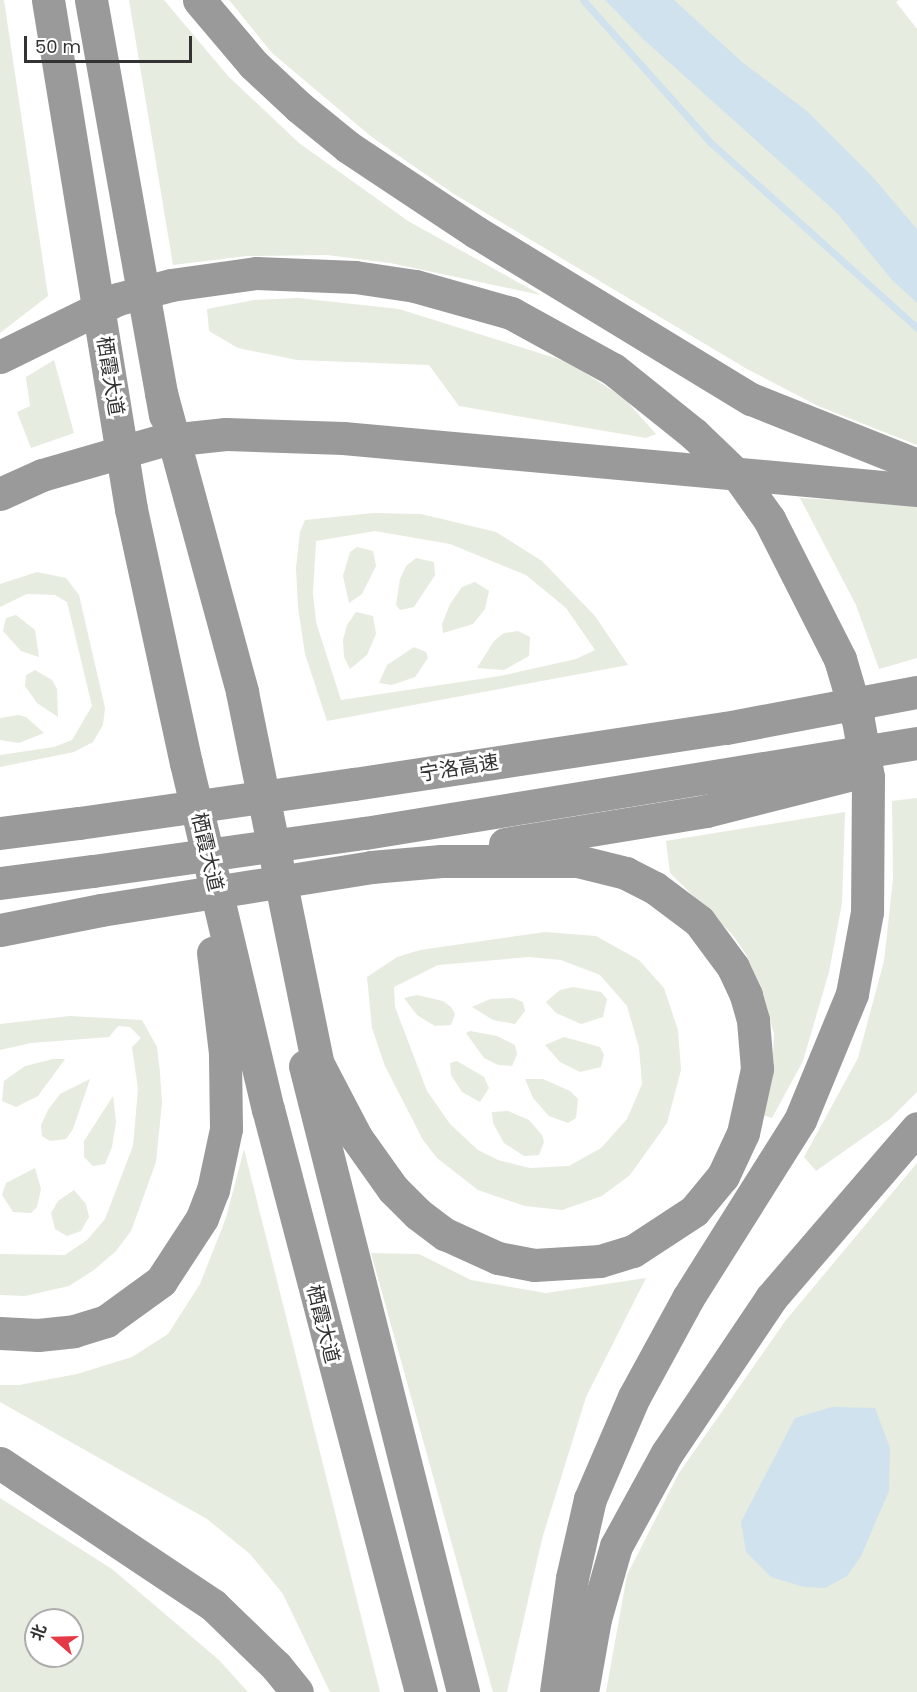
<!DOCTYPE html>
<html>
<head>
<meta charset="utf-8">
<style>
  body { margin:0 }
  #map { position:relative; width:917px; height:1692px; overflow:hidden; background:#fff; font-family:Poppins,"Noto Sans SC",sans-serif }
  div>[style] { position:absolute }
  .green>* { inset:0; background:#e6ecdf }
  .water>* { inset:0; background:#cfe2ee }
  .stream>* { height:7px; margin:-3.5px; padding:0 3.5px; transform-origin:3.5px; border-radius:3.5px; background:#cfe2ee }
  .highway>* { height:33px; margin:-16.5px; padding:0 16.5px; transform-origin:16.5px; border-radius:16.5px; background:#9a9a9a }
  .highway-bridge>* { height:33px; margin:-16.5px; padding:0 16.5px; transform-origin:16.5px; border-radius:16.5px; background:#9a9a9a }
  span { translate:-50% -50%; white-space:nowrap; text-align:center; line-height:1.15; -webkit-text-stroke:6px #fff; paint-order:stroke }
  .street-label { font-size:20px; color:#333 }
  .north { position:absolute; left:24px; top:1608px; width:60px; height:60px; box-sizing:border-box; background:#fff; border:2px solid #adadad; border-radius:50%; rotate:290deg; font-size:16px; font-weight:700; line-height:24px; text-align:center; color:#333 }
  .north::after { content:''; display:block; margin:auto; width:21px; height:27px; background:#e63946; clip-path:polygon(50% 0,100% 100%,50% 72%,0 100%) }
  .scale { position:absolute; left:24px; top:36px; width:168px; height:27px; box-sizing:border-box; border:3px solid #333; border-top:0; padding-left:8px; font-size:18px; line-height:21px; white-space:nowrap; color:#333; -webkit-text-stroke:4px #fff; paint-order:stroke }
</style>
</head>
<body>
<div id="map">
  <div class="green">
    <div style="clip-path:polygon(0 0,4px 0,48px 296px,0 333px)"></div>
    <div style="clip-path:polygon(129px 0,164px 0,228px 76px,299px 143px,408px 221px,541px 295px,390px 263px,327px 255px,247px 256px,173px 265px)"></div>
    <div style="clip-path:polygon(229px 0,899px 0,896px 2px,917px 29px,917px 445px,818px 406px,747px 369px,454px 194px,373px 138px,272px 53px)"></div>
    <div style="clip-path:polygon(298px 298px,399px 309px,568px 362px,624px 398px,656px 434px,646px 438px,459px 406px,429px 365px,297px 360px,238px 348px,209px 331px,207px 309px,254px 300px)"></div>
    <div style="clip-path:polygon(54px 360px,74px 433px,31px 448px,17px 412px,30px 406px,26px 377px)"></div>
    <div style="clip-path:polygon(800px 498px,917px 505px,917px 658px,879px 669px,856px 605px)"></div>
    <div style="clip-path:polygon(evenodd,373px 513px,421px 514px,496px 532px,542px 561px,595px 616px,628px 665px,327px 721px,305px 654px,298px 607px,296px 568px,300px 532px,305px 520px,373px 513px,375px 531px,450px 544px,526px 575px,566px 608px,595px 650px,576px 659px,500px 676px,341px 700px,316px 622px,313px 593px,316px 541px,375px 531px)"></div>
    <div style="clip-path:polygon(357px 547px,373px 551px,376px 566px,362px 594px,349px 603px,343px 576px,350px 552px)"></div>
    <div style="clip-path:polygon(416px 558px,434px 562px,435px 575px,414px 607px,400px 610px,396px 605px,400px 579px,406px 566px)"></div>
    <div style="clip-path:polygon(37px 572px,66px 578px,79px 595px,105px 708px,103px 725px,93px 742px,74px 752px,0 767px,0 755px,54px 747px,72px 740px,92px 706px,67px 602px,55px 595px,27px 594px,0 607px,0 584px)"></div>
    <div style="clip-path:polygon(475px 582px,489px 591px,485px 609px,473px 624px,443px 633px,442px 624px,450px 604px,462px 587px)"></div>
    <div style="clip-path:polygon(356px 612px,373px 616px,376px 634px,367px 655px,350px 669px,344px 657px,343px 640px,347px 625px)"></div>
    <div style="clip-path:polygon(16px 615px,35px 630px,39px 657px,21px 651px,3px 631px,6px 618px)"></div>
    <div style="clip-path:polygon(518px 631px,530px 637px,529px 656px,504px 670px,477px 668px,494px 641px,504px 633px)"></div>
    <div style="clip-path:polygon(414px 647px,426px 652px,428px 658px,415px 677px,392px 685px,379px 683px,387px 665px)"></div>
    <div style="clip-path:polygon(35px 670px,52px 680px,57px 689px,58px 717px,37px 703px,25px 686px,26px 675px)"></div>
    <div style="clip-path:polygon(18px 715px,26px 717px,44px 733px,19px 743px,0 740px,0 718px)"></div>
    <div style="clip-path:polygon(917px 798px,917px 1092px,890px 1119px,816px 1171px,804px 1157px,858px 1058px,884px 961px,893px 879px,892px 801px)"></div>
    <div style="clip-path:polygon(845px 812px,842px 903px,829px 972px,803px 1061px,772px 1118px,760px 1114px,772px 1074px,774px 1034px,764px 999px,747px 956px,732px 934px,670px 873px,666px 841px)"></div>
    <div style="clip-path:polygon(evenodd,545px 932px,596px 936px,639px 960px,664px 988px,678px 1030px,681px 1070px,667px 1123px,630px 1175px,602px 1196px,562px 1210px,525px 1206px,478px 1190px,437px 1158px,423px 1140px,385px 1066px,372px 1028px,367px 977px,397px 957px,420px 950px,545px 932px,529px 957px,561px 960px,600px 975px,627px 1006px,639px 1048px,642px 1084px,627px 1119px,601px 1148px,569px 1166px,530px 1168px,498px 1160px,478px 1150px,450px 1124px,427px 1091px,395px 1007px,394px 987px,438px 965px,529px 957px)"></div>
    <div style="clip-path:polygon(573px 987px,601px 992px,607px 999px,603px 1017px,581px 1024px,556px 1013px,546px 1002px,560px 990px)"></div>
    <div style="clip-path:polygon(417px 995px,443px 1001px,451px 1007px,455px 1014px,451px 1025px,435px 1026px,417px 1015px,404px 998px)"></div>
    <div style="clip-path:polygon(513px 998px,523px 1002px,525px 1011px,515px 1024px,493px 1020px,472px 1007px,490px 999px)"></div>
    <div style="clip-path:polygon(70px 1016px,142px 1020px,157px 1047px,160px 1073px,162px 1103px,156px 1162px,131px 1231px,116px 1251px,94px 1270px,69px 1286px,25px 1296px,0 1295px,0 1254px,65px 1255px,87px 1240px,105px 1219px,133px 1146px,138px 1089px,132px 1047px,141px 1038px,130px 1027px,118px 1026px,109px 1037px,31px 1043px,0 1050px,0 1024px)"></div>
    <div style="clip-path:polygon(470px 1031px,497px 1036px,515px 1045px,517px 1054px,512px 1066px,498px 1065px,484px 1058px,466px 1033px)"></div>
    <div style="clip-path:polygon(564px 1037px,600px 1047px,604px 1055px,601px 1067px,580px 1072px,560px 1062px,545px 1045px)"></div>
    <div style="clip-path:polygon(53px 1059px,65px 1059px,38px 1096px,16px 1107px,2px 1101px,4px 1081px,25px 1066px)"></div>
    <div style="clip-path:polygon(457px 1061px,484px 1077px,489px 1088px,480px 1102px,462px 1092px,451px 1075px,450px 1063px)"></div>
    <div style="clip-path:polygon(90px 1079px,73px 1129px,66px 1139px,50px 1141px,42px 1136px,41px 1125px,48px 1110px,60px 1094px)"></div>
    <div style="clip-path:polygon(525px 1079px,543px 1079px,570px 1091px,578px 1099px,576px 1118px,568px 1123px,549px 1116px,533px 1098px)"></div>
    <div style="clip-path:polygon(113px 1096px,116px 1122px,112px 1147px,105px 1164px,93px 1166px,84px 1157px,84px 1141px)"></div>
    <div style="clip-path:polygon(508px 1111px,529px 1120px,542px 1135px,544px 1142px,539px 1155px,524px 1156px,504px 1143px,493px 1123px,492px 1112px)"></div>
    <div style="clip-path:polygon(244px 1149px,380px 1692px,330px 1692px,283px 1594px,250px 1554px,207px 1519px,0 1402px,0 1385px,19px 1385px,77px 1374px,132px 1357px,168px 1334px,200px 1284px,226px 1218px)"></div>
    <div style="clip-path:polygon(917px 1163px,917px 1692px,606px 1692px,627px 1575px,679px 1473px,786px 1320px)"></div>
    <div style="clip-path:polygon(35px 1168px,41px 1189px,37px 1207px,31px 1213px,13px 1212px,2px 1195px,6px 1183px)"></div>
    <div style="clip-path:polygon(74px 1190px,86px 1204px,89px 1217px,81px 1231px,67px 1236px,55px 1229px,51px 1213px,58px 1201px)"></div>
    <div style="clip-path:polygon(371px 1253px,419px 1254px,471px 1280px,546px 1293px,646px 1278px,586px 1397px,542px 1539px,507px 1692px,493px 1692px)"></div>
    <div style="clip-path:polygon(evenodd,0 1498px,112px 1569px,219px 1660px,248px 1692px,0 1692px,0 1498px,36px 1620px,72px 1620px,72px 1656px,36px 1656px,36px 1620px)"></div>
  </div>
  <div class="water">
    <div style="clip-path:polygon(605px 0,674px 0,742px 62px,807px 111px,871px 175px,917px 229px,917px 303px,892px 280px,837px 213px,642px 38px)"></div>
    <div style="clip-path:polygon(832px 1407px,875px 1408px,890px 1448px,889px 1491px,861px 1556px,847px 1576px,825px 1588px,804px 1587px,771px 1577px,746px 1552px,741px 1522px,795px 1418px)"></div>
  </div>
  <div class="stream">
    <div style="left:583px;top:0;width:192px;rotate:48.2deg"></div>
    <div style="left:711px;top:143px;width:277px;rotate:41.9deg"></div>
  </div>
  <div class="highway">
    <div style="left:48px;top:0;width:516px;rotate:80.74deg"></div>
    <div style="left:131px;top:509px;width:260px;rotate:77.8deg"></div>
    <div style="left:186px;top:763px;width:356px;rotate:76.7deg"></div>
    <div style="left:268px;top:1109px;width:603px;rotate:75.3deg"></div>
    <div style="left:91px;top:0;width:422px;rotate:79.9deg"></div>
    <div style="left:199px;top:0;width:84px;rotate:49.8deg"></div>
    <div style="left:253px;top:64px;width:63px;rotate:43.1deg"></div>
    <div style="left:299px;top:107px;width:63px;rotate:39.2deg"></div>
    <div style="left:348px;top:147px;width:154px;rotate:33.6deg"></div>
    <div style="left:476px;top:232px;width:322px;rotate:31.3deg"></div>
    <div style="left:751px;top:399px;width:179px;rotate:21.7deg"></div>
    <div style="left:161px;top:393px;width:310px;rotate:74.8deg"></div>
    <div style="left:242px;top:692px;width:380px;rotate:78.5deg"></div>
    <div style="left:318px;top:1064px;width:82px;rotate:62.5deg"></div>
    <div style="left:356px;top:1137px;width:64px;rotate:54.6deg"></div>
    <div style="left:393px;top:1189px;width:35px;rotate:45deg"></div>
    <div style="left:418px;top:1214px;width:34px;rotate:37deg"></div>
    <div style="left:445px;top:1234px;width:58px;rotate:24.4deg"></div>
    <div style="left:498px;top:1258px;width:37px;rotate:11deg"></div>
    <div style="left:534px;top:1265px;width:66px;rotate:-3.5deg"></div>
    <div style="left:600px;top:1261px;width:34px;rotate:-17deg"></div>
    <div style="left:633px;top:1251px;width:73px;rotate:-33.3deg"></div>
    <div style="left:694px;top:1211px;width:45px;rotate:-50.4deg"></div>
    <div style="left:723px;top:1176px;width:47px;rotate:-65.1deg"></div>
    <div style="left:743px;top:1133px;width:66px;rotate:-77.7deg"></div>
    <div style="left:757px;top:1069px;width:49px;rotate:-94.7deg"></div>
    <div style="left:753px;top:1020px;width:26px;rotate:-106deg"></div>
    <div style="left:746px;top:995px;width:31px;rotate:-115deg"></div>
    <div style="left:733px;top:967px;width:57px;rotate:-126.5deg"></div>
    <div style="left:699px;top:921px;width:55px;rotate:-143.1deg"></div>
    <div style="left:655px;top:888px;width:33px;rotate:-153deg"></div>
    <div style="left:626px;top:873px;width:49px;rotate:-166deg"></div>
    <div style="left:578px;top:861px;width:137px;rotate:180deg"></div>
    <div style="left:441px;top:861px;width:70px;rotate:175.1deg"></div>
    <div style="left:343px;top:438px;width:576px;rotate:5.18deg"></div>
    <div style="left:354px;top:784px;width:376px;rotate:-8.6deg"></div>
    <div style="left:726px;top:728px;width:194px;rotate:-10.7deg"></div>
    <div style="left:0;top:833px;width:80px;rotate:-7.2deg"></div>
    <div style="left:365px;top:833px;width:559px;rotate:-9.26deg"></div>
    <div style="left:505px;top:844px;width:204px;rotate:-9.3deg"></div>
    <div style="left:706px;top:811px;width:151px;rotate:-14.2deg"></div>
    <div style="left:0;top:883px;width:94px;rotate:-7.4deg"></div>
    <div style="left:0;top:930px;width:103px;rotate:-11.2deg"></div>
    <div style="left:305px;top:1066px;width:646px;rotate:75.83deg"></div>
    <div style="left:0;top:1333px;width:38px;rotate:3deg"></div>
    <div style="left:38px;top:1335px;width:36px;rotate:-6deg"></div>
    <div style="left:74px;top:1331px;width:34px;rotate:-17deg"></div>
    <div style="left:106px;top:1321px;width:68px;rotate:-36deg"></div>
    <div style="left:161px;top:1281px;width:75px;rotate:-56.9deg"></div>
    <div style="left:202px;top:1218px;width:30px;rotate:-69deg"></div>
    <div style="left:213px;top:1190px;width:62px;rotate:-78deg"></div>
    <div style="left:226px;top:1129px;width:76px;rotate:-90.8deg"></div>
    <div style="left:225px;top:1053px;width:101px;rotate:-96.8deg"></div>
    <div style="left:0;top:1463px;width:256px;rotate:33.7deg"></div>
    <div style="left:213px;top:1605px;width:88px;rotate:44.1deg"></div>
    <div style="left:276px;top:1666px;width:33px;rotate:51deg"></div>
    <div style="left:556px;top:1692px;width:115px;rotate:-82deg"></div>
    <div style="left:572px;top:1578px;width:81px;rotate:-77.2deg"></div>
    <div style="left:590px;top:1499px;width:111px;rotate:-66.7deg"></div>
    <div style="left:634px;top:1397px;width:113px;rotate:-61.4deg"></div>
    <div style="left:582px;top:1692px;width:74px;rotate:-79.9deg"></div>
    <div style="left:595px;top:1619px;width:76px;rotate:-74deg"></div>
    <div style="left:616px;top:1546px;width:106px;rotate:-61.3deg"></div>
    <div style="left:667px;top:1453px;width:187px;rotate:-56.1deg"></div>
    <div style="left:771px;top:1298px;width:224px;rotate:-49.3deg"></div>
  </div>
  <div class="highway-bridge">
    <div style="left:0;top:357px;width:131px;rotate:-26.2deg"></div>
    <div style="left:118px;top:299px;width:55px;rotate:-14.8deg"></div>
    <div style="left:171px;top:285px;width:86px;rotate:-8deg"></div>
    <div style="left:256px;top:273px;width:99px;rotate:2.3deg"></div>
    <div style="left:355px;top:277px;width:61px;rotate:8.5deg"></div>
    <div style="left:415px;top:286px;width:100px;rotate:15.7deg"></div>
    <div style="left:511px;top:313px;width:116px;rotate:28.8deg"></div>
    <div style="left:613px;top:369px;width:104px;rotate:38.7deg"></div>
    <div style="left:694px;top:434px;width:62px;rotate:43.7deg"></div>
    <div style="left:739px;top:477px;width:52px;rotate:54.5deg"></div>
    <div style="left:769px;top:519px;width:157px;rotate:63.1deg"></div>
    <div style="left:840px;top:659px;width:64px;rotate:73.6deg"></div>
    <div style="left:858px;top:720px;width:58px;rotate:80deg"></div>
    <div style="left:868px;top:777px;width:135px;rotate:90.4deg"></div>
    <div style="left:867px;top:912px;width:83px;rotate:100.4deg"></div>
    <div style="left:852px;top:994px;width:136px;rotate:112.4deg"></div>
    <div style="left:800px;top:1120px;width:210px;rotate:122.2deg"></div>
    <div style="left:0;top:494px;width:46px;rotate:-24.3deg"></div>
    <div style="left:42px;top:475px;width:123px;rotate:-16.1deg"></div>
    <div style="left:160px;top:441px;width:66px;rotate:-6.1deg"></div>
    <div style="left:226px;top:434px;width:117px;rotate:2deg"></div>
    <div style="left:79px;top:823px;width:278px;rotate:-8.1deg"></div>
    <div style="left:93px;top:871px;width:275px;rotate:-8deg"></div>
    <div style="left:101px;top:910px;width:273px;rotate:-9deg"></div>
  </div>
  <div class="street-label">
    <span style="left:110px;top:376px;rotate:81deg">栖霞大道</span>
    <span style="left:459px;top:768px;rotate:-9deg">宁洛高速</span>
    <span style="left:207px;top:852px;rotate:77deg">栖霞大道</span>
    <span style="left:323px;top:1324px;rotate:76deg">栖霞大道</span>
  </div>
  <div class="north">北</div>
  <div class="scale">50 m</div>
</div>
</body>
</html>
